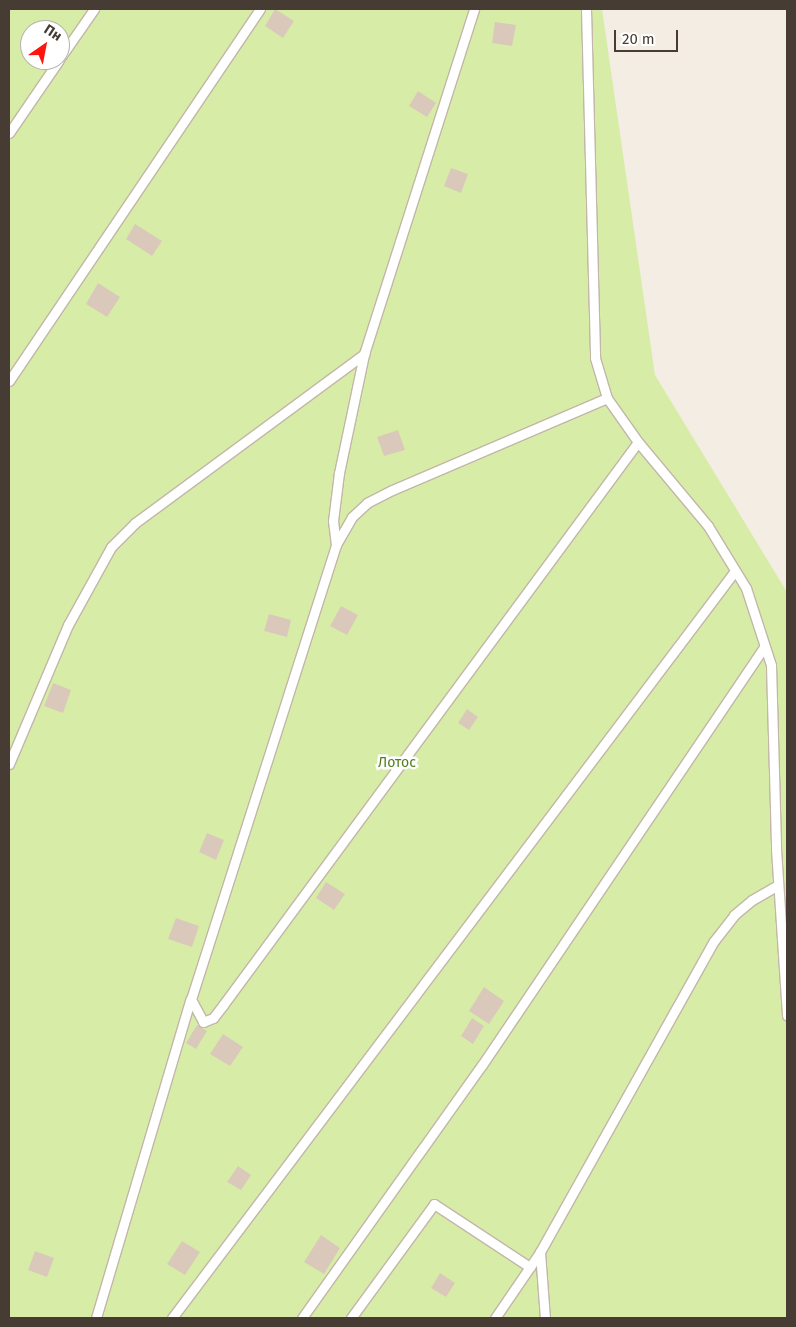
<!DOCTYPE html>
<html>
<head>
<meta charset="utf-8">
<style>
  body { margin:0 }
  #map { position:relative; width:796px; height:1327px; overflow:hidden; background:#f4ede3; font-family:"Fira Sans",sans-serif }
  div>[style] { position:absolute }
  .green>* { inset:0; background:#d7eda7 }
  .building>* { inset:0; background:#dac9ba }
  .roads { filter:drop-shadow(1px 0 #c3b6a8) drop-shadow(-1px 0 #c3b6a8) drop-shadow(0 1px #c3b6a8) drop-shadow(0 -1px #c3b6a8) }
  .service>* { height:9px; margin:-4.5px; padding:0 4.5px; transform-origin:4.5px; border-radius:4.5px; background:#fff }
  span { translate:-50% -50%; white-space:nowrap; text-align:center; line-height:1.15; -webkit-text-stroke:5px #fff; paint-order:stroke }
  .park-label { font-size:14px; color:#507f1f }
  .frame { position:absolute; inset:0; border:10px solid #463c33; pointer-events:none }
  .north { position:absolute; left:20px; top:20px; width:50px; height:50px; box-sizing:border-box; background:#fff; border:1px solid #b5b1ad; border-radius:50%; rotate:33deg; font-size:14px; font-weight:700; line-height:20px; text-align:center; color:#463c33 }
  .north::after { content:''; display:block; margin:auto; width:18px; height:22px; background:#ff140f; clip-path:polygon(50% 0,100% 100%,50% 72%,0 100%) }
  .scale { position:absolute; left:614px; top:30px; width:64px; height:22px; box-sizing:border-box; border:2px solid #463c33; border-top:0; padding-left:6px; font-size:15px; line-height:18px; white-space:nowrap; color:#463c33; -webkit-text-stroke:4px #fff; paint-order:stroke }
</style>
</head>
<body>
<div id="map">
  <div class="green">
    <div style="clip-path:polygon(evenodd,9px 9px,602px 9px,655px 375px,787px 592px,787px 1318px,9px 1318px,9px 9px,30px 30px,60px 30px,60px 60px,30px 60px,30px 30px)"></div>
  </div>
  <div class="building">
    <div style="clip-path:polygon(275px 9px,294px 21px,283px 38px,265px 26px)"></div>
    <div style="clip-path:polygon(495px 22px,516px 25px,512px 46px,492px 43px)"></div>
    <div style="clip-path:polygon(418px 91px,436px 103px,427px 117px,409px 106px)"></div>
    <div style="clip-path:polygon(451px 168px,468px 174px,461px 193px,444px 186px)"></div>
    <div style="clip-path:polygon(135px 224px,162px 241px,152px 256px,126px 239px)"></div>
    <div style="clip-path:polygon(98px 283px,120px 297px,107px 317px,86px 304px)"></div>
    <div style="clip-path:polygon(398px 430px,405px 450px,384px 456px,377px 437px)"></div>
    <div style="clip-path:polygon(341px 606px,358px 615px,347px 635px,330px 626px)"></div>
    <div style="clip-path:polygon(269px 614px,291px 620px,287px 637px,264px 631px)"></div>
    <div style="clip-path:polygon(53px 683px,71px 690px,63px 713px,44px 706px)"></div>
    <div style="clip-path:polygon(467px 709px,478px 717px,469px 730px,458px 723px)"></div>
    <div style="clip-path:polygon(207px 833px,224px 840px,216px 860px,199px 852px)"></div>
    <div style="clip-path:polygon(326px 882px,345px 894px,334px 910px,316px 898px)"></div>
    <div style="clip-path:polygon(176px 918px,199px 926px,192px 947px,168px 939px)"></div>
    <div style="clip-path:polygon(484px 987px,504px 1001px,489px 1024px,469px 1011px)"></div>
    <div style="clip-path:polygon(472px 1018px,484px 1026px,473px 1044px,461px 1036px)"></div>
    <div style="clip-path:polygon(197px 1025px,207px 1031px,196px 1049px,186px 1043px)"></div>
    <div style="clip-path:polygon(223px 1034px,243px 1047px,230px 1066px,210px 1054px)"></div>
    <div style="clip-path:polygon(238px 1166px,251px 1175px,241px 1190px,227px 1182px)"></div>
    <div style="clip-path:polygon(321px 1235px,340px 1248px,324px 1274px,304px 1262px)"></div>
    <div style="clip-path:polygon(182px 1241px,200px 1252px,185px 1275px,167px 1264px)"></div>
    <div style="clip-path:polygon(35px 1251px,54px 1258px,47px 1277px,28px 1270px)"></div>
    <div style="clip-path:polygon(440px 1273px,455px 1283px,446px 1297px,431px 1288px)"></div>
  </div>
  <div class="roads">
    <div class="service">
      <div style="left:586px;top:9px;width:349px;rotate:88.5deg"></div>
      <div style="left:595px;top:358px;width:42px;rotate:73.3deg"></div>
      <div style="left:607px;top:398px;width:54px;rotate:54.8deg"></div>
      <div style="left:638px;top:442px;width:109px;rotate:50.2deg"></div>
      <div style="left:708px;top:526px;width:73px;rotate:58.5deg"></div>
      <div style="left:746px;top:588px;width:81px;rotate:72deg"></div>
      <div style="left:771px;top:665px;width:184px;rotate:88.4deg"></div>
      <div style="left:776px;top:849px;width:167px;rotate:86.2deg"></div>
      <div style="left:60px;top:58px;width:60px;rotate:-55.2deg"></div>
      <div style="left:9px;top:133px;width:88px;rotate:-55.6deg"></div>
      <div style="left:9px;top:381px;width:449px;rotate:-56deg"></div>
      <div style="left:607px;top:398px;width:234px;rotate:156.8deg"></div>
      <div style="left:392px;top:490px;width:28px;rotate:153deg"></div>
      <div style="left:367px;top:503px;width:21px;rotate:137deg"></div>
      <div style="left:352px;top:517px;width:32px;rotate:120deg"></div>
      <div style="left:336px;top:545px;width:477px;rotate:107.7deg"></div>
      <div style="left:191px;top:999px;width:26px;rotate:62deg"></div>
      <div style="left:203px;top:1022px;width:11px;rotate:-22deg"></div>
      <div style="left:213px;top:1018px;width:16px;rotate:-52deg"></div>
      <div style="left:223px;top:1005px;width:699px;rotate:-53.61deg"></div>
      <div style="left:336px;top:545px;width:24px;rotate:-97deg"></div>
      <div style="left:333px;top:521px;width:48px;rotate:-82.9deg"></div>
      <div style="left:339px;top:473px;width:122px;rotate:-78.1deg"></div>
      <div style="left:364px;top:354px;width:362px;rotate:-72.3deg"></div>
      <div style="left:9px;top:764px;width:151px;rotate:-67deg"></div>
      <div style="left:68px;top:625px;width:89px;rotate:-61.1deg"></div>
      <div style="left:111px;top:547px;width:34px;rotate:-45deg"></div>
      <div style="left:135px;top:523px;width:285px;rotate:-36.4deg"></div>
      <div style="left:540px;top:1252px;width:66px;rotate:85.7deg"></div>
      <div style="left:96px;top:1318px;width:332px;rotate:-73.5deg"></div>
      <div style="left:172px;top:1318px;width:935px;rotate:-53deg"></div>
      <div style="left:302px;top:1318px;width:310px;rotate:-54.6deg"></div>
      <div style="left:482px;top:1065px;width:504px;rotate:-55.99deg"></div>
      <div style="left:351px;top:1318px;width:141px;rotate:-53.9deg"></div>
      <div style="left:434px;top:1204px;width:115px;rotate:33.3deg"></div>
      <div style="left:495px;top:1318px;width:80px;rotate:-55.7deg"></div>
      <div style="left:540px;top:1252px;width:356px;rotate:-60.8deg"></div>
      <div style="left:714px;top:941px;width:33px;rotate:-52deg"></div>
      <div style="left:734px;top:915px;width:23px;rotate:-40deg"></div>
      <div style="left:752px;top:900px;width:30px;rotate:-30deg"></div>
    </div>
  </div>
  <div class="park-label">
    <span style="left:397px;top:763px">Лотос</span>
  </div>
  <div class="frame"></div>
  <div class="north">Пн</div>
  <div class="scale">20 m</div>
</div>
</body>
</html>
